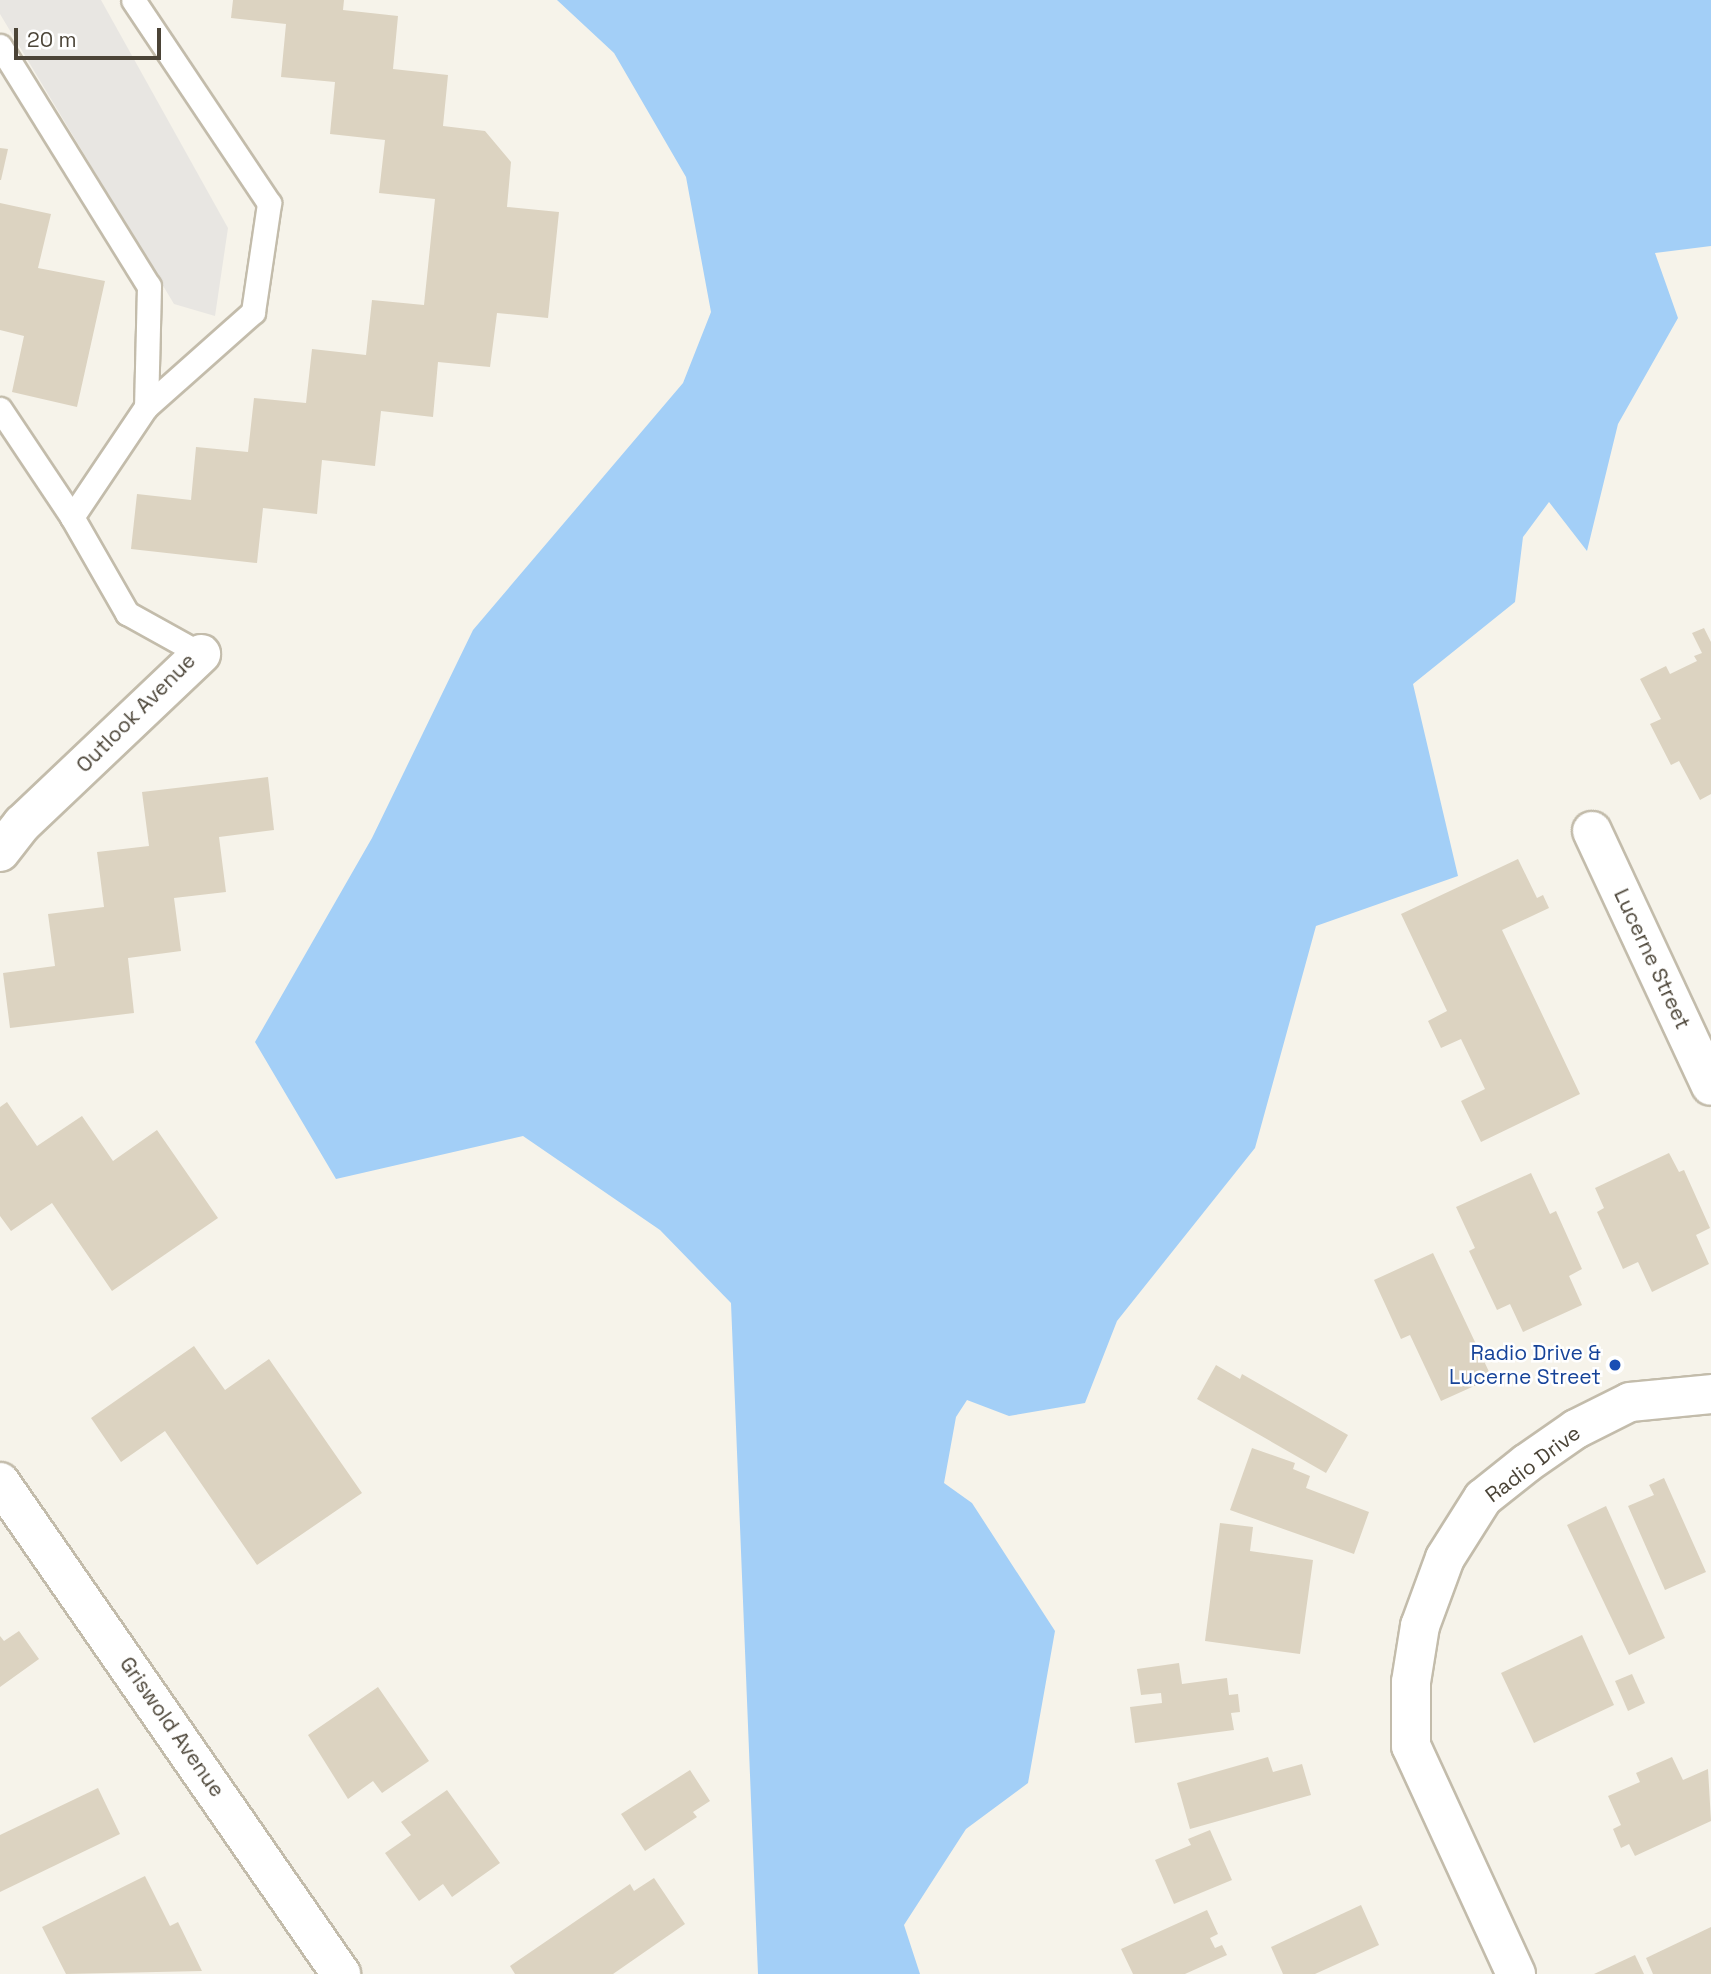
<!DOCTYPE html>
<html>
<head>
<meta charset="utf-8">
<style>
  body { margin:0 }
  #map { position:relative; width:1711px; height:1974px; overflow:hidden; background:#f6f3ea; font-family:"Space Grotesk",sans-serif }
  div>[style] { position:absolute }
  .parking>* { inset:0; background:#e8e6e2 }
  .water>* { inset:0; background:#a3cff7 }
  .building>* { inset:0; background:#dcd3c1 }
  .roads { filter:drop-shadow(2px 0 #c3bcab) drop-shadow(-2px 0 #c3bcab) drop-shadow(0 2px #c3bcab) drop-shadow(0 -2px #c3bcab) }
  .service>* { height:23px; margin:-11.5px; padding:0 11.5px; transform-origin:11.5px; border-radius:11.5px; background:#fff }
  .minor>* { height:38px; margin:-19px; padding:0 19px; transform-origin:19px; border-radius:19px; background:#fff }
  .dots>* { width:19px; height:19px; translate:-50% -50%; box-sizing:border-box; border:4px solid #fff; border-radius:50% }
  span { translate:-50% -50%; white-space:nowrap; text-align:center; line-height:1.15; -webkit-text-stroke:5px #fff; paint-order:stroke }
  .street-label { font-size:21px; color:#4b4437 }
  .transit-label { font-size:21px; color:#164399 }
  .right { translate:-100% -50%; text-align:right }
  .scale { position:absolute; left:14px; top:28px; width:147px; height:32px; box-sizing:border-box; border:4px solid #4b4437; border-top:0; padding-left:9px; font-size:21px; line-height:24px; white-space:nowrap; color:#4b4437; -webkit-text-stroke:5px #fff; paint-order:stroke }
</style>
</head>
<body>
<div id="map">
  <div class="parking">
    <div style="clip-path:polygon(0 0,101px 0,228px 228px,215px 316px,174px 304px,0 14px)"></div>
  </div>
  <div class="water">
    <div style="clip-path:polygon(557px 0,1711px 0,1711px 246px,1655px 253px,1678px 318px,1618px 424px,1587px 551px,1549px 502px,1523px 537px,1515px 602px,1413px 684px,1458px 876px,1316px 926px,1255px 1148px,1117px 1321px,1085px 1403px,1009px 1416px,967px 1400px,956px 1417px,944px 1483px,972px 1503px,1055px 1631px,1028px 1783px,966px 1829px,904px 1925px,920px 1974px,758px 1974px,731px 1303px,660px 1230px,523px 1136px,336px 1179px,255px 1042px,372px 838px,473px 630px,683px 383px,711px 312px,686px 177px,614px 53px)"></div>
  </div>
  <div class="building">
    <div style="clip-path:polygon(233px 0,344px 0,343px 10px,398px 16px,393px 69px,448px 75px,443px 126px,485px 131px,511px 162px,507px 207px,559px 212px,548px 318px,497px 313px,490px 367px,438px 362px,433px 417px,381px 411px,375px 466px,322px 460px,317px 514px,263px 508px,257px 563px,131px 549px,137px 494px,191px 500px,196px 447px,248px 452px,254px 398px,306px 403px,312px 349px,366px 355px,372px 300px,424px 305px,435px 199px,379px 193px,385px 140px,330px 134px,335px 82px,281px 77px,286px 24px,231px 18px)"></div>
    <div style="clip-path:polygon(0 148px,8px 149px,1px 180px,0 180px)"></div>
    <div style="clip-path:polygon(0 203px,51px 214px,38px 268px,105px 281px,77px 407px,12px 392px,24px 336px,0 330px)"></div>
    <div style="clip-path:polygon(1704px 628px,1711px 642px,1711px 794px,1700px 800px,1679px 761px,1671px 765px,1650px 724px,1661px 719px,1640px 679px,1666px 666px,1670px 674px,1697px 661px,1694px 656px,1702px 653px,1692px 633px)"></div>
    <div style="clip-path:polygon(268px 777px,274px 830px,219px 837px,226px 892px,174px 898px,181px 951px,128px 958px,134px 1013px,10px 1028px,3px 973px,55px 966px,48px 914px,104px 907px,97px 852px,149px 846px,142px 792px)"></div>
    <div style="clip-path:polygon(1518px 859px,1537px 898px,1543px 895px,1549px 908px,1502px 930px,1580px 1094px,1481px 1142px,1461px 1101px,1485px 1089px,1461px 1039px,1441px 1048px,1428px 1021px,1447px 1011px,1401px 914px)"></div>
    <div style="clip-path:polygon(7px 1102px,37px 1146px,82px 1116px,113px 1161px,157px 1130px,218px 1218px,112px 1291px,52px 1203px,11px 1231px,0 1216px,0 1107px)"></div>
    <div style="clip-path:polygon(1669px 1153px,1679px 1172px,1684px 1170px,1710px 1228px,1696px 1235px,1709px 1264px,1652px 1292px,1638px 1262px,1623px 1269px,1597px 1212px,1604px 1208px,1595px 1188px)"></div>
    <div style="clip-path:polygon(1531px 1173px,1550px 1214px,1556px 1211px,1582px 1269px,1569px 1276px,1582px 1305px,1523px 1332px,1510px 1304px,1497px 1310px,1469px 1251px,1475px 1248px,1456px 1207px)"></div>
    <div style="clip-path:polygon(1433px 1253px,1492px 1378px,1441px 1401px,1410px 1335px,1401px 1339px,1374px 1280px)"></div>
    <div style="clip-path:polygon(194px 1346px,225px 1390px,269px 1359px,362px 1493px,257px 1565px,165px 1431px,121px 1462px,91px 1418px)"></div>
    <div style="clip-path:polygon(1216px 1365px,1240px 1379px,1242px 1374px,1348px 1435px,1326px 1473px,1197px 1399px)"></div>
    <div style="clip-path:polygon(1252px 1448px,1295px 1463px,1293px 1469px,1310px 1476px,1306px 1488px,1369px 1512px,1354px 1554px,1230px 1510px)"></div>
    <div style="clip-path:polygon(1664px 1478px,1706px 1572px,1665px 1590px,1628px 1506px,1654px 1495px,1649px 1485px)"></div>
    <div style="clip-path:polygon(1606px 1506px,1665px 1638px,1629px 1655px,1567px 1525px)"></div>
    <div style="clip-path:polygon(1220px 1523px,1253px 1527px,1250px 1551px,1313px 1560px,1300px 1654px,1205px 1641px)"></div>
    <div style="clip-path:polygon(19px 1631px,39px 1659px,0 1687px,0 1636px,4px 1641px)"></div>
    <div style="clip-path:polygon(1582px 1635px,1614px 1705px,1534px 1743px,1501px 1673px)"></div>
    <div style="clip-path:polygon(1179px 1663px,1182px 1684px,1227px 1678px,1229px 1695px,1238px 1694px,1240px 1712px,1231px 1713px,1234px 1730px,1135px 1743px,1130px 1707px,1162px 1703px,1161px 1693px,1141px 1695px,1137px 1669px)"></div>
    <div style="clip-path:polygon(1632px 1674px,1645px 1703px,1628px 1711px,1615px 1681px)"></div>
    <div style="clip-path:polygon(378px 1687px,429px 1761px,382px 1793px,373px 1781px,348px 1799px,308px 1735px)"></div>
    <div style="clip-path:polygon(1268px 1757px,1273px 1772px,1302px 1764px,1311px 1795px,1190px 1829px,1177px 1783px)"></div>
    <div style="clip-path:polygon(1672px 1757px,1683px 1780px,1708px 1769px,1711px 1821px,1635px 1856px,1629px 1844px,1621px 1848px,1613px 1829px,1621px 1825px,1608px 1796px,1640px 1782px,1636px 1773px)"></div>
    <div style="clip-path:polygon(690px 1770px,710px 1801px,693px 1812px,697px 1817px,645px 1851px,621px 1814px)"></div>
    <div style="clip-path:polygon(98px 1788px,120px 1834px,0 1892px,0 1835px)"></div>
    <div style="clip-path:polygon(447px 1790px,500px 1863px,452px 1897px,443px 1884px,419px 1901px,385px 1853px,411px 1835px,401px 1822px)"></div>
    <div style="clip-path:polygon(1210px 1830px,1232px 1880px,1174px 1904px,1155px 1860px,1191px 1845px,1188px 1839px)"></div>
    <div style="clip-path:polygon(145px 1876px,170px 1926px,178px 1922px,202px 1971px,66px 1974px,42px 1927px)"></div>
    <div style="clip-path:polygon(654px 1878px,685px 1924px,613px 1974px,515px 1974px,510px 1966px,630px 1884px,634px 1891px)"></div>
    <div style="clip-path:polygon(1361px 1905px,1379px 1945px,1315px 1974px,1283px 1974px,1271px 1947px)"></div>
    <div style="clip-path:polygon(1207px 1910px,1218px 1934px,1210px 1938px,1215px 1948px,1222px 1945px,1227px 1955px,1185px 1974px,1133px 1974px,1121px 1949px)"></div>
    <div style="clip-path:polygon(1711px 1927px,1711px 1974px,1653px 1974px,1646px 1958px)"></div>
    <div style="clip-path:polygon(1635px 1955px,1644px 1974px,1594px 1974px)"></div>
  </div>
  <div class="roads">
    <div class="service">
      <div style="left:0;top:46px;width:282px;rotate:58.2deg"></div>
      <div style="left:149px;top:286px;width:121px;rotate:91.4deg"></div>
      <div style="left:0;top:409px;width:130px;rotate:56.3deg"></div>
      <div style="left:72px;top:517px;width:111px;rotate:60.2deg"></div>
      <div style="left:127px;top:613px;width:85px;rotate:29deg"></div>
      <div style="left:72px;top:517px;width:133px;rotate:-56.1deg"></div>
      <div style="left:146px;top:407px;width:143px;rotate:-41.6deg"></div>
      <div style="left:253px;top:312px;width:110px;rotate:-81.6deg"></div>
      <div style="left:269px;top:203px;width:244px;rotate:-123.8deg"></div>
    </div>
    <div class="minor">
      <div style="left:1592px;top:831px;width:281px;rotate:65deg"></div>
      <div style="left:0;top:852px;width:36px;rotate:-52deg"></div>
      <div style="left:22px;top:824px;width:247px;rotate:-43.5deg"></div>
      <div style="left:0;top:1482px;width:599px;rotate:55.27deg"></div>
      <div style="left:1516px;top:1974px;width:251px;rotate:-114.7deg"></div>
      <div style="left:1411px;top:1746px;width:64px;rotate:-90deg"></div>
      <div style="left:1411px;top:1682px;width:57px;rotate:-80.9deg"></div>
      <div style="left:1420px;top:1626px;width:72px;rotate:-69.8deg"></div>
      <div style="left:1445px;top:1558px;width:71px;rotate:-57.7deg"></div>
      <div style="left:1483px;top:1498px;width:56px;rotate:-38.5deg"></div>
      <div style="left:1527px;top:1463px;width:60px;rotate:-34.8deg"></div>
      <div style="left:1576px;top:1429px;width:60px;rotate:-26.6deg"></div>
      <div style="left:1630px;top:1402px;width:81px;rotate:-5.6deg"></div>
    </div>
  </div>
  <div class="dots">
    <div style="left:1615px;top:1365px;background:#1a4fb4"></div>
  </div>
  <div class="street-label">
    <span style="left:136px;top:713px;rotate:-45deg">Outlook Avenue</span>
    <span style="left:1652px;top:959px;rotate:65deg">Lucerne Street</span>
    <span style="left:1533px;top:1464px;rotate:-37deg">Radio Drive</span>
    <span style="left:172px;top:1727px;rotate:55deg">Griswold Avenue</span>
  </div>
  <div class="transit-label">
    <span class="right" style="left:1601px;top:1365px">Radio Drive &amp;<br>Lucerne Street</span>
  </div>
  <div class="scale">20 m</div>
</div>
</body>
</html>
